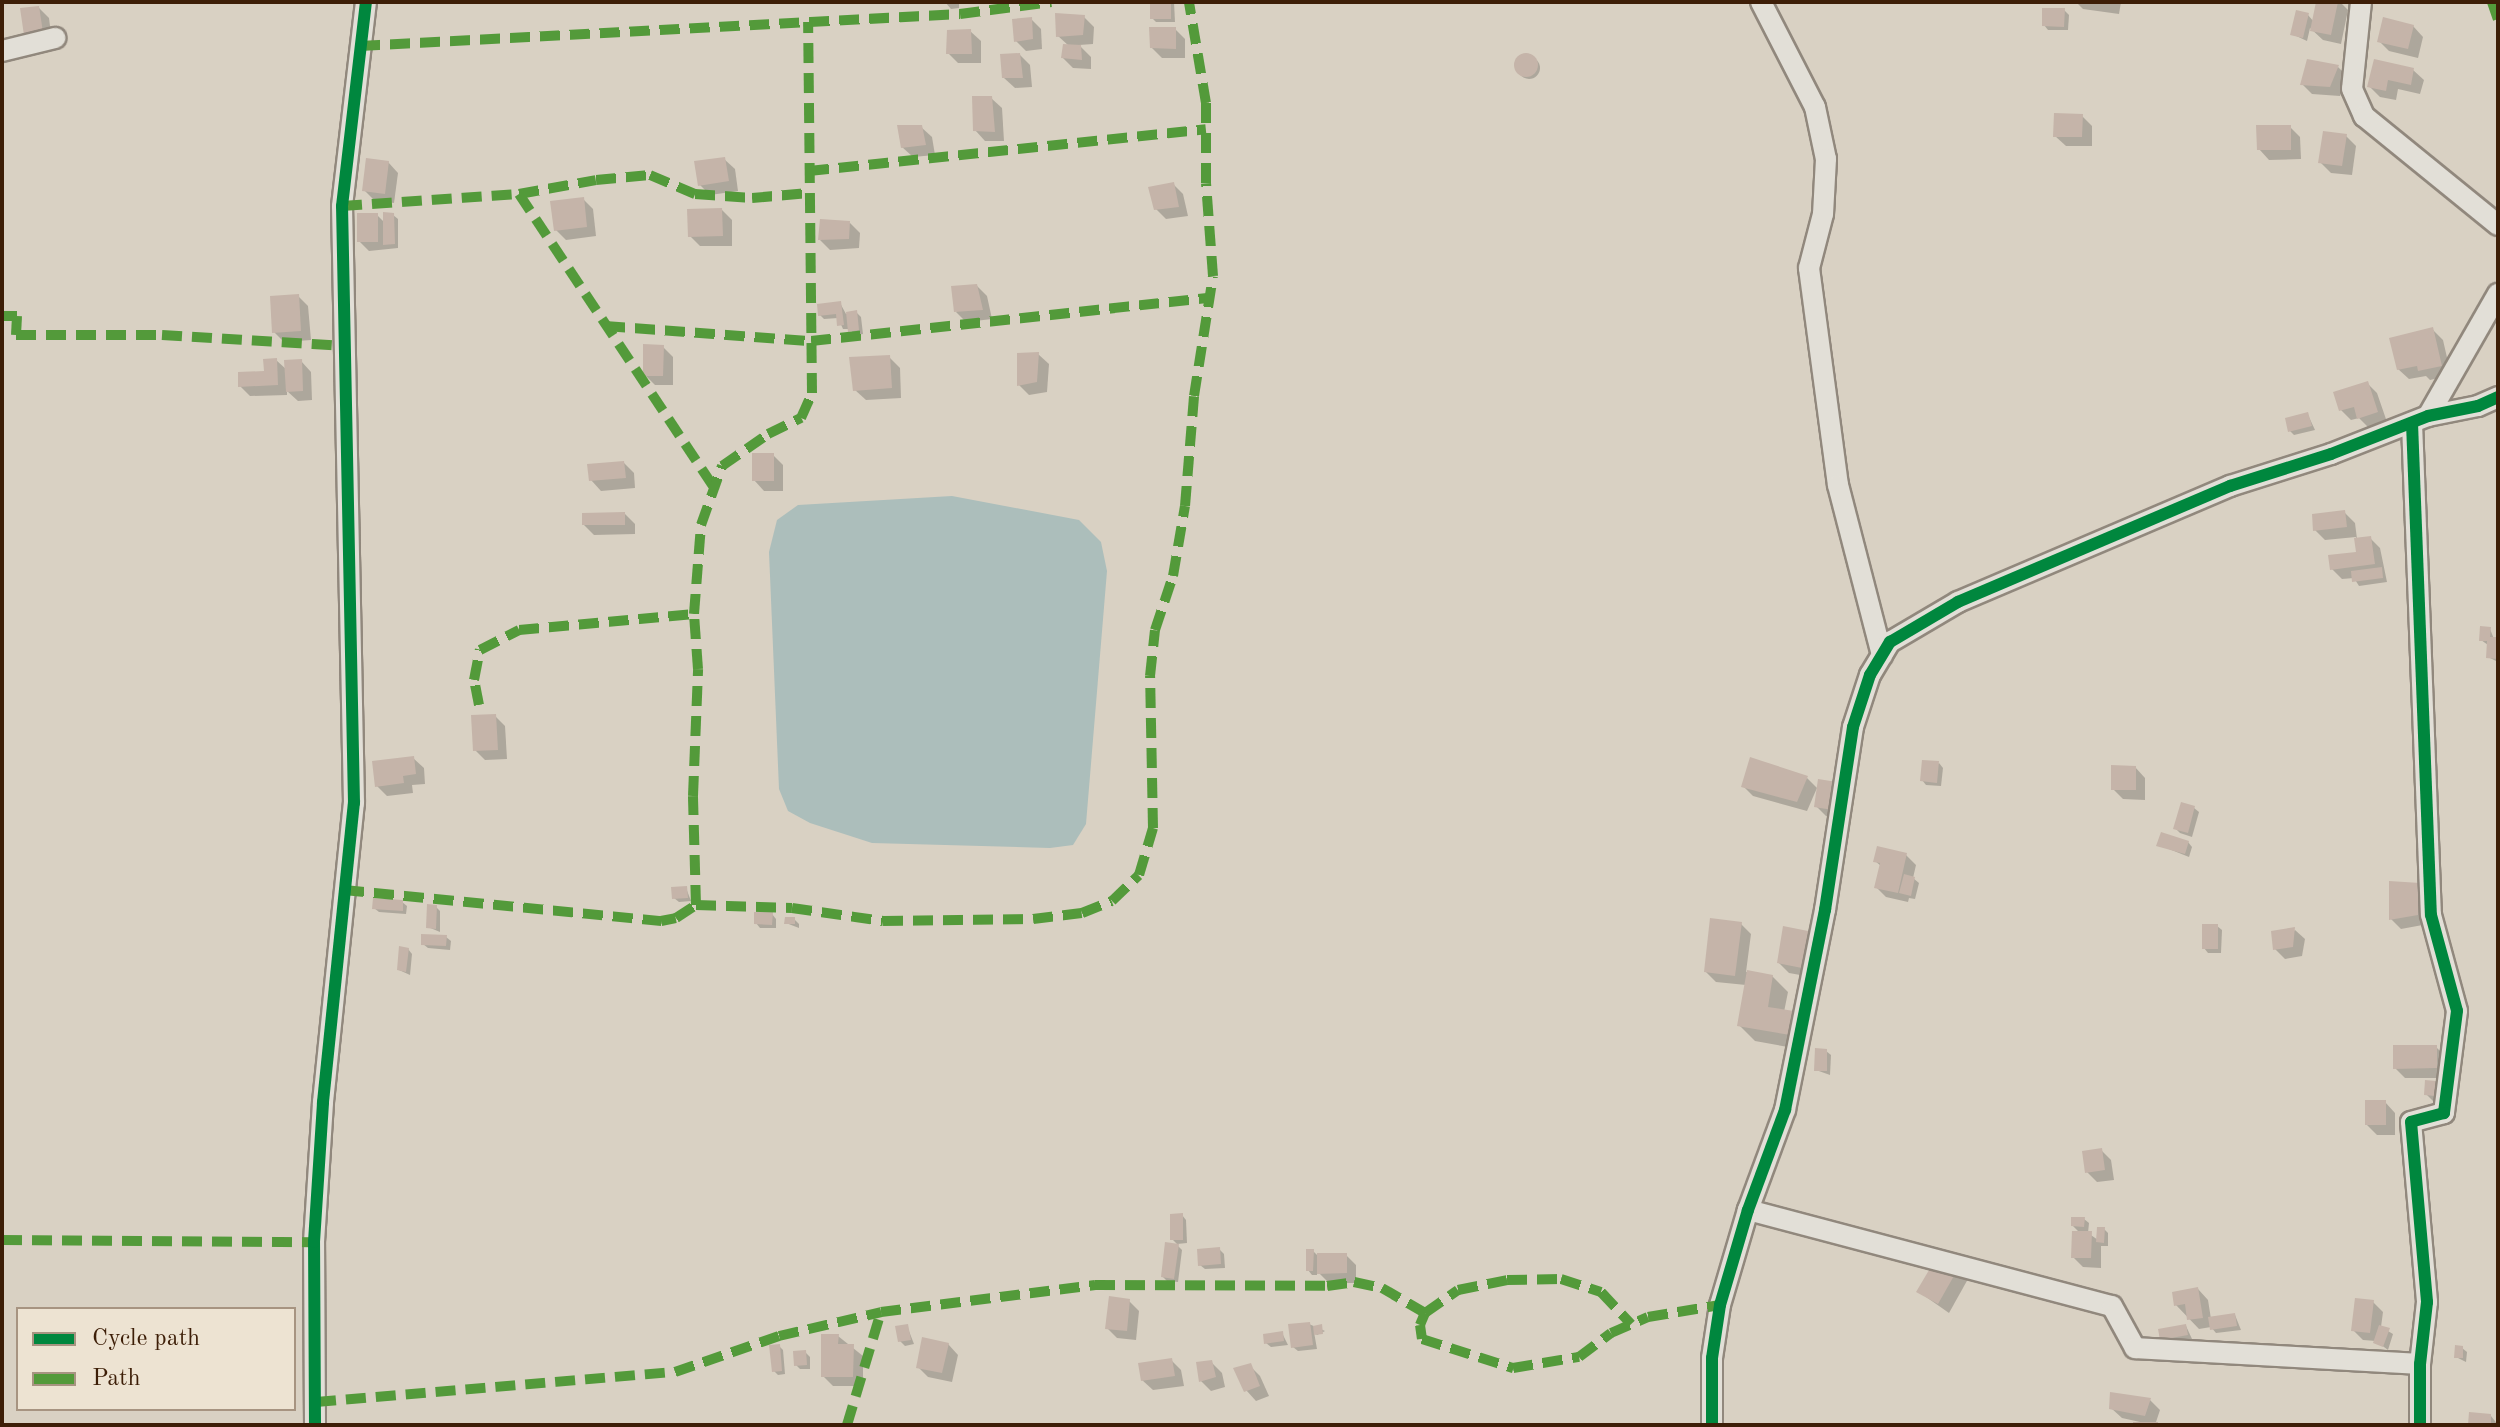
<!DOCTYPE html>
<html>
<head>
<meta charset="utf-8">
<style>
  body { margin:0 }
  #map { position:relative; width:2500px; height:1427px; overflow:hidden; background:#d9d1c3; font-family:"Old Standard TT",serif }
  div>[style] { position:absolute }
  .water>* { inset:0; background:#acbebb }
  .shadow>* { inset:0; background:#0003 }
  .round { border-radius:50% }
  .building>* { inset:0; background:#c5b4a9 }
  .roads { filter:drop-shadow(2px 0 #91887d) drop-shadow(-2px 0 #91887d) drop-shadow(0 2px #91887d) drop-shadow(0 -2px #91887d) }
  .street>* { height:20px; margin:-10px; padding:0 10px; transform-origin:10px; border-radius:10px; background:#e2dfd7 }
  .quiet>* { height:10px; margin-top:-5px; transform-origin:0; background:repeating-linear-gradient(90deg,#539a3a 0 20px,transparent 0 30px) }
  .cycleway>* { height:12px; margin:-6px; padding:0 6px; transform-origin:6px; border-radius:6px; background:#00873e }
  span { translate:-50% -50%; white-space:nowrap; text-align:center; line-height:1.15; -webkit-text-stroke:7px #ede3d2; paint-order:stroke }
  .frame { position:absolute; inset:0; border:4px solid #3d1e07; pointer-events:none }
  .legend { position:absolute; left:16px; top:1307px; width:280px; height:104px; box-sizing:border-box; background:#ede3d2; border:2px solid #a79481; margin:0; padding:10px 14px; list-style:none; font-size:24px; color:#3d1e07 }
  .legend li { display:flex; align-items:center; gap:16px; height:40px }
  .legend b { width:40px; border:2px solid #a79481 }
</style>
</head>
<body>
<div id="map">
  <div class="water">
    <div style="clip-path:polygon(952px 496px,1079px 520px,1101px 542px,1107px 571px,1086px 824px,1073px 845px,1050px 848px,872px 843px,810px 823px,788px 811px,779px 789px,769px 552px,777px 520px,798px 505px)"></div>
  </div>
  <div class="shadow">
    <div style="clip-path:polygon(945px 2px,959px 2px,959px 8px,951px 9px)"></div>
    <div style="clip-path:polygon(1152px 2px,1174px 2px,1175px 22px,1156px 22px,1152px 18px)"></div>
    <div style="clip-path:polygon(2076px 2px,2121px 2px,2119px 14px,2083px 9px)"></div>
    <div style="clip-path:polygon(2319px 2px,2340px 2px,2348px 10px,2341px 44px,2323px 40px,2310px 28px,2307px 41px,2292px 34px,2308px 15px,2314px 22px)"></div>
    <div style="clip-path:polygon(39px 8px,49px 18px,53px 49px,37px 51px)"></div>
    <div style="clip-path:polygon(2064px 10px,2069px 15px,2068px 30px,2048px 30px,2044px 25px)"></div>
    <div style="clip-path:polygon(1084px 17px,1094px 27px,1093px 44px,1079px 45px,1091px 57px,1091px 69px,1073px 68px,1063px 58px,1069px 46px,1058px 36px)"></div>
    <div style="clip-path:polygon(1031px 19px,1041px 29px,1042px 49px,1026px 51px,1016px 41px)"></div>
    <div style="clip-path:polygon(2413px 26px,2423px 37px,2418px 58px,2389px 51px,2379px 41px)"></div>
    <div style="clip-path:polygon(1175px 29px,1185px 39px,1185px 58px,1162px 58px,1152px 48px)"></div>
    <div style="clip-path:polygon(970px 31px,981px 41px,981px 63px,958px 63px,948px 53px)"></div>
    <div style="clip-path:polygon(1020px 55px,1030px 65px,1032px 87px,1015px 88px,1004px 78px)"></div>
    <div class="round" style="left:1518px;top:57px;width:22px;height:22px"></div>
    <div style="clip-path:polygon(2338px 67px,2348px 77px,2340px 96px,2312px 94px,2302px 84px)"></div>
    <div style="clip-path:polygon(2413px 70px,2424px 80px,2420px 94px,2398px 89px,2396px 100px,2380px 97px,2370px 87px)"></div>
    <div style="clip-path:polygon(991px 98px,1002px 108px,1004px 141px,985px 141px,975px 130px)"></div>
    <div style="clip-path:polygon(2082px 116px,2092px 126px,2092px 146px,2066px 146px,2055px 136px)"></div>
    <div style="clip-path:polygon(921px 127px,932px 137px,935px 155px,913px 157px,902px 147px)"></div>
    <div style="clip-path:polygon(2290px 127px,2300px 137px,2301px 159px,2269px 160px,2259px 149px)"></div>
    <div style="clip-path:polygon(2346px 136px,2356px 146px,2352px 175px,2331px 173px,2321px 163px)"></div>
    <div style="clip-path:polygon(724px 159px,735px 169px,738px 191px,710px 195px,700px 185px)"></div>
    <div style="clip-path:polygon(388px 162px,398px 173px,394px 203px,374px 200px,364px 190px)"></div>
    <div style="clip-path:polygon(1173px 184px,1183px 194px,1188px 216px,1166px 219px,1156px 209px)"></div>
    <div style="clip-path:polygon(583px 199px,593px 209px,596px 236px,566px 240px,556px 230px)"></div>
    <div style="clip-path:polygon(722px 210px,732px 220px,732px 246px,700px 246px,690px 236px)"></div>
    <div style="clip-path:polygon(377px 215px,385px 223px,393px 215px,398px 219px,398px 248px,369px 251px,359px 241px)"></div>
    <div style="clip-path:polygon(850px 223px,860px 233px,859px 248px,830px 250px,820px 240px)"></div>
    <div style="clip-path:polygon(977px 286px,987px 296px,992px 319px,966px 322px,956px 312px)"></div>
    <div style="clip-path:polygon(298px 296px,308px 306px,311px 340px,284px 342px,274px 332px)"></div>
    <div style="clip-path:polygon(840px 303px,846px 314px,856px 312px,861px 317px,863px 334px,855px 335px,850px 329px,843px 329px,838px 318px,824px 319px,820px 315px)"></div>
    <div style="clip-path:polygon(2433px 330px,2443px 340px,2451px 375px,2430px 380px,2426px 376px,2409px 379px,2398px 369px)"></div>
    <div style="clip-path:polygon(663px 347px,673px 357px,673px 385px,655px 385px,645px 375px)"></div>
    <div style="clip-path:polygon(1038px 354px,1049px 364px,1047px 392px,1029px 395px,1019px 385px)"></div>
    <div style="clip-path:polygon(889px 357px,900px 368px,901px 398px,866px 400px,855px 390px)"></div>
    <div style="clip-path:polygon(276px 360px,287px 370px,301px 361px,311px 372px,312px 400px,298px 401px,287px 391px,287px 395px,250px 396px,240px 386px,266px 373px)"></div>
    <div style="clip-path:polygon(2367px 383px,2377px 393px,2387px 422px,2369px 428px,2359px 418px,2351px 420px,2341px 410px)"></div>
    <div style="clip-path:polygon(2308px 415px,2315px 430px,2294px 435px,2290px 431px)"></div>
    <div style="clip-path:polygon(773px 455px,783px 465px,783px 491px,764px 491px,754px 480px)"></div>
    <div style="clip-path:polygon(624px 463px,634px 473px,635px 488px,601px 491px,591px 480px)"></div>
    <div style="clip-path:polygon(2344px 512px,2355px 523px,2357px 539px,2370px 538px,2380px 548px,2387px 582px,2359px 586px,2354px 578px,2342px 579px,2332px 569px,2358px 553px,2356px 537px,2325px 540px,2315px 530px)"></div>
    <div style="clip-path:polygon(625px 514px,635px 524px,635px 534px,594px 535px,584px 525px)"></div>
    <div style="clip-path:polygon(2490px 629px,2494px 639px,2498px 639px,2498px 662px,2488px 657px,2488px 645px,2481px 640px)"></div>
    <div style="clip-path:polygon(495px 716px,505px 726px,507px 759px,485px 760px,475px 750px)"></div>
    <div style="clip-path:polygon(413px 758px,424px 768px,425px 784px,412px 785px,413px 793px,387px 796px,377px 786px)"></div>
    <div style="clip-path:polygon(1939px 763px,1943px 768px,1941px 786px,1926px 785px,1922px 780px)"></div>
    <div style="clip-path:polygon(2135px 767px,2145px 778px,2145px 800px,2123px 799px,2113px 789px)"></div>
    <div style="clip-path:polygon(1807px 778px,1817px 788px,1807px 811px,1753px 796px,1743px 786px)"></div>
    <div style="clip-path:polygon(1837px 783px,1843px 819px,1826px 816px,1816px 806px)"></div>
    <div style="clip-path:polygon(2194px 808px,2199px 812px,2192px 837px,2180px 833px,2176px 829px)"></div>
    <div style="clip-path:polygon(2188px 842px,2192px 847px,2189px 857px,2159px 845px)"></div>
    <div style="clip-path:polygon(1906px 855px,1916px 865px,1913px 878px,1919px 883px,1915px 899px,1909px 898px,1908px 902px,1886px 897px,1876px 887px,1881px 866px,1875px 861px)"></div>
    <div style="clip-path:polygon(2419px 885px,2429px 895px,2428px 924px,2401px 929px,2391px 919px)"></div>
    <div style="clip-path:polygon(686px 888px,691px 901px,679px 902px,674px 898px)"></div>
    <div style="clip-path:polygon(402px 902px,407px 906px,406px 914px,379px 912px,374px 908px)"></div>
    <div style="clip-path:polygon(436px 907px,440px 911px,440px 932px,428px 927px)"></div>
    <div style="clip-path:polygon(772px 914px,776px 919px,776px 928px,760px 928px,756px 923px)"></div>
    <div style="clip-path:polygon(794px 919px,799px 924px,799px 928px,786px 923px)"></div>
    <div style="clip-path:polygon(1741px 924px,1751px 934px,1746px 972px,1772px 976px,1788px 992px,1784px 1012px,1793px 1013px,1809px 1029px,1805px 1050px,1755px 1041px,1739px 1025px,1746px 985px,1716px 982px,1706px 972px)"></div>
    <div style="clip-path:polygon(2217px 926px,2222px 930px,2221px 953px,2208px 953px,2204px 948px)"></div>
    <div style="clip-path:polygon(1784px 929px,1817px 978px,1789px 973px,1779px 963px)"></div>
    <div style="clip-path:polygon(2295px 930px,2305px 939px,2302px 956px,2285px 959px,2275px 949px)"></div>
    <div style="clip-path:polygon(446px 937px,451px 941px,450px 950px,428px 948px,423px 944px)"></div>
    <div style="clip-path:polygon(408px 949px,412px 954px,410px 975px,399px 970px)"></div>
    <div style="clip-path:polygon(2436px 1047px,2446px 1057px,2447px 1078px,2405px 1078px,2395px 1068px)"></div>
    <div style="clip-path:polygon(1826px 1051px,1831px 1055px,1830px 1075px,1816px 1070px)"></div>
    <div style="clip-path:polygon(2426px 1094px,2456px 1094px,2455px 1106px,2436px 1104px)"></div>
    <div style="clip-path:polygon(2385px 1102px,2395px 1113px,2395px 1135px,2377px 1135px,2367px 1125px)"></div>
    <div style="clip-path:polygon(2101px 1150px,2111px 1160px,2114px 1180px,2097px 1182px,2087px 1172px)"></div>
    <div style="clip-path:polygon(1182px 1215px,1186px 1220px,1187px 1243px,1177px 1244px,1172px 1239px)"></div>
    <div style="clip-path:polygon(2084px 1219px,2089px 1223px,2088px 1233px,2098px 1240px,2104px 1229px,2108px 1233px,2108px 1246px,2101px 1246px,2101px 1268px,2083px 1267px,2073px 1257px,2080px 1233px,2073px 1226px)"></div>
    <div style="clip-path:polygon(1178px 1246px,1182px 1250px,1178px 1282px,1167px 1281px,1163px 1277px)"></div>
    <div style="clip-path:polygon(1219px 1249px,1224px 1254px,1225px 1268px,1205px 1269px,1200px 1265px)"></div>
    <div style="clip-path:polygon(1313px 1251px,1317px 1255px,1346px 1255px,1356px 1265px,1356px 1283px,1329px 1283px,1317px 1271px,1317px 1275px,1312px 1275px,1308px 1270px)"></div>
    <div style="clip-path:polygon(1958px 1269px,1968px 1279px,1949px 1313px,1919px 1292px)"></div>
    <div style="clip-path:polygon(2198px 1289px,2208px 1300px,2211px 1319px,2235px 1315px,2241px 1330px,2216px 1333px,2211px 1327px,2199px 1329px,2176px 1305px)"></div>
    <div style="clip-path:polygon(1129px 1301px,1139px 1311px,1136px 1340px,1117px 1338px,1107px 1328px)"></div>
    <div style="clip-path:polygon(2373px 1302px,2383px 1312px,2381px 1327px,2393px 1334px,2388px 1350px,2376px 1341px,2363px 1340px,2353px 1330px)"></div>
    <div style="clip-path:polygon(1309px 1324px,1325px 1331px,1317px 1335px,1314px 1332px,1317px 1349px,1298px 1351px,1293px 1347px)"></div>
    <div style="clip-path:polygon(907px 1326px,914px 1344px,905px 1346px,900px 1341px)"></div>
    <div style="clip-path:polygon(2186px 1326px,2192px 1339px,2166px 1343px,2161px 1339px)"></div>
    <div style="clip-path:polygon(1282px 1333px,1288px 1345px,1271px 1347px,1266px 1343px)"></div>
    <div style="clip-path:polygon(838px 1336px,863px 1356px,863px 1386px,833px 1386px,823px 1376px)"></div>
    <div style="clip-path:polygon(948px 1344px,958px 1355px,952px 1382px,928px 1377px,918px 1367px)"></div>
    <div style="clip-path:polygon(779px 1346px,783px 1350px,785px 1374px,778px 1375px,774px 1371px)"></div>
    <div style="clip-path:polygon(2462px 1348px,2467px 1352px,2466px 1362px,2456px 1357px)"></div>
    <div style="clip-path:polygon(805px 1352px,810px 1357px,810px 1369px,800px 1369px,796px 1365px)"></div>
    <div style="clip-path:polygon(1171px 1360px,1181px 1370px,1184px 1386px,1153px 1390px,1142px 1380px)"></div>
    <div style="clip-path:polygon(1211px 1362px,1222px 1373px,1225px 1387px,1211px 1391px,1201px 1381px)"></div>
    <div style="clip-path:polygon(1250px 1366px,1260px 1376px,1269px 1396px,1256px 1401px,1246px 1390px)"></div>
    <div style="clip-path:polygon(2150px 1400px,2160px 1410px,2156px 1422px,2159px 1425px,2140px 1425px,2140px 1422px,2122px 1418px,2111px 1408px)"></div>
    <div style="clip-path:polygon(2491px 1416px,2498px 1425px,2470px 1425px)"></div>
  </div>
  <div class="building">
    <div style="clip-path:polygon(1150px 2px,1171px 2px,1171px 19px,1150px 19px)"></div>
    <div style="clip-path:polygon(2316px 2px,2338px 2px,2331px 35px,2310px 31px)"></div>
    <div style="clip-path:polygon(39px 6px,44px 39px,25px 42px,20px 8px)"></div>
    <div style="clip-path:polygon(2042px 8px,2065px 8px,2064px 27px,2042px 26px)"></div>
    <div style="clip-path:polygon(2296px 10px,2309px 13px,2303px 38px,2290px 35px)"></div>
    <div style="clip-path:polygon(1055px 13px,1085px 15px,1083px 35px,1056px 37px)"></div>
    <div style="clip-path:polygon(1032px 17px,1033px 39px,1014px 42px,1012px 19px)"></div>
    <div style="clip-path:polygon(2383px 17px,2414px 25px,2408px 49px,2377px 42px)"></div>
    <div style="clip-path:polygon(1149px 27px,1176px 27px,1176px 49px,1150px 48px)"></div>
    <div style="clip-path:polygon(971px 29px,972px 54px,946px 54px,947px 30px)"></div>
    <div style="clip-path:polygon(1063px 44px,1081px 45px,1082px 60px,1061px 58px)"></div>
    <div class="round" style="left:1514px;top:53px;width:24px;height:24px"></div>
    <div style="clip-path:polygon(1020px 53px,1023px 78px,1002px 78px,1000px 54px)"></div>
    <div style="clip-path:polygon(2307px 59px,2339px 65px,2330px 87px,2300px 85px)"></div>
    <div style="clip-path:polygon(2374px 59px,2414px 68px,2411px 85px,2388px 80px,2386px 91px,2367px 87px)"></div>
    <div style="clip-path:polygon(972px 96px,992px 96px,995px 132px,973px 131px)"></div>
    <div style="clip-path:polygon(2054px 113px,2083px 114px,2082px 137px,2053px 137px)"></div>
    <div style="clip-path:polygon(897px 125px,922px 125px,926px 145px,901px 148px)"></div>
    <div style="clip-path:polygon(2256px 125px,2291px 125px,2291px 150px,2257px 150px)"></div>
    <div style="clip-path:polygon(2323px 131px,2347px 134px,2342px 166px,2318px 163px)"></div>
    <div style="clip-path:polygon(725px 157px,729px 181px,698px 186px,694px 161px)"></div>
    <div style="clip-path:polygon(366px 158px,389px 161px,385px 194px,362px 191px)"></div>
    <div style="clip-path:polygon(1174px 182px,1179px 207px,1154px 210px,1148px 187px)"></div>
    <div style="clip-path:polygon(584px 197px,587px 227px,554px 231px,550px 201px)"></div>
    <div style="clip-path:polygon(722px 208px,723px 236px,688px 237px,687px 209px)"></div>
    <div style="clip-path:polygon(383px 212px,394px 213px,395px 244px,383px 245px)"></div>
    <div style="clip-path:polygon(357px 213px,378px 213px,378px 242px,357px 242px)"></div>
    <div style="clip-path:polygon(820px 219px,850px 221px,849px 239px,818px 240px)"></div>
    <div style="clip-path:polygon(977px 284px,983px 310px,954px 312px,951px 286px)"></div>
    <div style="clip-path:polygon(299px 294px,301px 331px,272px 333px,270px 296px)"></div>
    <div style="clip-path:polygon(841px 301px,844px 325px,837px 326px,836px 314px,818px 316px,817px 304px)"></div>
    <div style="clip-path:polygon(857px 310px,859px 330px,848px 332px,846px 312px)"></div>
    <div style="clip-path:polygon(2433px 327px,2442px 366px,2418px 371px,2417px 366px,2397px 370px,2389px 338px)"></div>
    <div style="clip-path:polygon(643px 344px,664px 345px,663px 376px,643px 376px)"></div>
    <div style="clip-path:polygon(1039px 352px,1037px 382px,1017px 386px,1017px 353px)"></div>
    <div style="clip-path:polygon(890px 355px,892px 388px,853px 391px,849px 357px)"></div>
    <div style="clip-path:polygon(277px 358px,278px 385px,238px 387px,238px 372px,264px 371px,263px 359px)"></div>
    <div style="clip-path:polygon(302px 359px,303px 391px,286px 392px,284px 360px)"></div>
    <div style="clip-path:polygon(2368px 381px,2378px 412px,2357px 419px,2354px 407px,2339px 411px,2333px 392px)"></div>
    <div style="clip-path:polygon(2308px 412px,2312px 426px,2288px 432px,2285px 418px)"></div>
    <div style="clip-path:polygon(752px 453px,774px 453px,774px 481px,752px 481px)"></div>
    <div style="clip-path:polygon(624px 461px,626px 478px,589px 481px,587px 464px)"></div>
    <div style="clip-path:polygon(2345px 510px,2347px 527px,2313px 531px,2312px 514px)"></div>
    <div style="clip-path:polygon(625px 512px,625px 525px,582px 525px,582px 513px)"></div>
    <div style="clip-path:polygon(2371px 536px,2375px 564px,2330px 570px,2328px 555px,2356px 552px,2354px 538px)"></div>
    <div style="clip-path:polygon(2382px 567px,2383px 578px,2352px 582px,2351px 571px)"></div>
    <div style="clip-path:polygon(2480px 626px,2491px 627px,2490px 637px,2498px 637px,2498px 659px,2486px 658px,2487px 641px,2479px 641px)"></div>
    <div style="clip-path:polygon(496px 714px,498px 750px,473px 751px,471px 715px)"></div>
    <div style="clip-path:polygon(414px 756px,416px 774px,403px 776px,404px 783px,375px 787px,372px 761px)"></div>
    <div style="clip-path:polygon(1750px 757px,1808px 776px,1797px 802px,1741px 787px)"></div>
    <div style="clip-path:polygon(1922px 760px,1939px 761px,1937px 783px,1920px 781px)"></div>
    <div style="clip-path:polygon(2111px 765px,2136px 766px,2136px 790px,2111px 790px)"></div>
    <div style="clip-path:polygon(1818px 779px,1837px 782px,1833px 810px,1814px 807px)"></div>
    <div style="clip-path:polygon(2181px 802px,2195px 806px,2188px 833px,2173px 829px)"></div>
    <div style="clip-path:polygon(2161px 832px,2189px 841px,2185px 854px,2156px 846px)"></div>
    <div style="clip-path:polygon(1877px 846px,1907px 853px,1898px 893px,1874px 888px,1880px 863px,1873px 862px)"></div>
    <div style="clip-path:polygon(1904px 874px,1915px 877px,1911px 896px,1899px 893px)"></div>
    <div style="clip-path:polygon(2389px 881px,2420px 883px,2418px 915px,2389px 920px)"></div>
    <div style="clip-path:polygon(687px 886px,688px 898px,672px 899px,671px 887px)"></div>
    <div style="clip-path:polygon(373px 898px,403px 900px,403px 911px,372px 909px)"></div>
    <div style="clip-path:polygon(427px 904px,437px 905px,436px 929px,426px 928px)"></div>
    <div style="clip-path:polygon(754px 912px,773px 912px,772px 925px,754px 924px)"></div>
    <div style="clip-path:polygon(785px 917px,795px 917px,795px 924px,784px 924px)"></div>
    <div style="clip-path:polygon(1710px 918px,1742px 922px,1735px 976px,1704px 972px)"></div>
    <div style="clip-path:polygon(2202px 924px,2218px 924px,2218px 949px,2202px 949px)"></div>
    <div style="clip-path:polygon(1783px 926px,1813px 932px,1807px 969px,1777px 963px)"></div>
    <div style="clip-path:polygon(2295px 927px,2293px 947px,2273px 950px,2271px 931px)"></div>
    <div style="clip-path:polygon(421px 934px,447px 935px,446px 946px,421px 945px)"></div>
    <div style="clip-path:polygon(399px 946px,409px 948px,406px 972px,397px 970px)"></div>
    <div style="clip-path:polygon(1747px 970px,1773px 975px,1768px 1007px,1794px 1011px,1790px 1035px,1737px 1026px)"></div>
    <div style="clip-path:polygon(2393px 1045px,2437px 1045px,2437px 1068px,2393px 1069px)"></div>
    <div style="clip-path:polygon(1815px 1048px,1827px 1049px,1827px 1071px,1814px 1071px)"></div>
    <div style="clip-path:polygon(2425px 1080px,2447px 1082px,2446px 1097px,2424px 1095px)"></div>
    <div style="clip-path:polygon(2365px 1100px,2386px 1100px,2386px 1125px,2365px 1125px)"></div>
    <div style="clip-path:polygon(2102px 1148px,2105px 1170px,2085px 1173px,2082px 1151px)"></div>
    <div style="clip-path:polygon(1183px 1213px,1183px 1240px,1170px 1240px,1170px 1214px)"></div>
    <div style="clip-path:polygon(2071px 1217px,2085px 1217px,2084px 1227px,2071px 1226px)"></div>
    <div style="clip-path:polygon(2097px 1227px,2105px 1227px,2104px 1243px,2096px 1242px)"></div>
    <div style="clip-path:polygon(2072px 1231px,2092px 1231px,2091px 1258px,2071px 1258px)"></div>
    <div style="clip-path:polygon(1165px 1242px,1179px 1244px,1174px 1279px,1161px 1277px)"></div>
    <div style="clip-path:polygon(1220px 1247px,1221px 1264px,1198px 1266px,1197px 1249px)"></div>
    <div style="clip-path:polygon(1306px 1249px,1314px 1249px,1313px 1271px,1306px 1271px)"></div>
    <div style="clip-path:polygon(1317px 1253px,1347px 1253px,1347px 1273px,1317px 1274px)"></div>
    <div style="clip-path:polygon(1938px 1255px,1959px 1267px,1938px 1304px,1916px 1292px)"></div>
    <div style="clip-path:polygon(2198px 1287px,2203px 1318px,2187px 1320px,2185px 1304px,2174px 1306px,2172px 1292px)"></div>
    <div style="clip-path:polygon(1109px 1296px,1130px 1299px,1127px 1331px,1105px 1329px)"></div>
    <div style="clip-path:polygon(2355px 1298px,2374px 1300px,2370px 1333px,2351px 1331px)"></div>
    <div style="clip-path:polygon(2235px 1313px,2237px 1326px,2210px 1330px,2208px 1317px)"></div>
    <div style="clip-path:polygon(1310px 1322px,1313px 1345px,1291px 1348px,1288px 1324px)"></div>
    <div style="clip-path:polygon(908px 1324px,911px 1340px,898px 1342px,895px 1326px)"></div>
    <div style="clip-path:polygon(1322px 1324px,1323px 1334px,1314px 1335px,1313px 1326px)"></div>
    <div style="clip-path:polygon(2186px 1324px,2188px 1335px,2160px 1340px,2158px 1329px)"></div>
    <div style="clip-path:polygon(2379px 1325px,2390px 1328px,2383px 1347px,2373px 1343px)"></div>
    <div style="clip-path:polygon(1283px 1331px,1284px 1341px,1264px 1344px,1263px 1334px)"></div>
    <div style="clip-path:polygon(821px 1334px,839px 1334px,838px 1344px,854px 1344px,853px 1377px,821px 1377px)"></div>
    <div style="clip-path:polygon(922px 1337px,949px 1343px,942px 1373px,916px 1368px)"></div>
    <div style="clip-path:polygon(780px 1344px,782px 1371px,772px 1372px,769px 1345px)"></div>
    <div style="clip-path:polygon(2455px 1345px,2463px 1346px,2463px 1358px,2454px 1358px)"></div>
    <div style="clip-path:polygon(806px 1350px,807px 1365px,794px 1366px,793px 1351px)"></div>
    <div style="clip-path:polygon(1172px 1358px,1175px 1376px,1141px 1381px,1138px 1363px)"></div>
    <div style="clip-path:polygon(1212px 1360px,1216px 1377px,1199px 1382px,1196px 1362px)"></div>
    <div style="clip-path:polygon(1251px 1363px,1260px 1386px,1244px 1392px,1233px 1368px)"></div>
    <div style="clip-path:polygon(2110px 1392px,2151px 1398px,2145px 1416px,2109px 1409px)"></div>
    <div style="clip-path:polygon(2469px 1412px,2491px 1414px,2491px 1425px,2468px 1425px)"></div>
    <div style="clip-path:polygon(2133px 1422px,2158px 1422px,2158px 1425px,2133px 1425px)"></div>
  </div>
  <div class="roads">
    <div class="street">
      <div style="left:1761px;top:2px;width:118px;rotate:62.8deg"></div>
      <div style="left:1815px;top:107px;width:53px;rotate:78.1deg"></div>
      <div style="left:1826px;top:159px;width:55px;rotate:93.1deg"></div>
      <div style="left:1823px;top:214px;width:56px;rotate:104.5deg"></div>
      <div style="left:1809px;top:268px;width:219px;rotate:82.4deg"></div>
      <div style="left:1838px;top:485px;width:176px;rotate:75.5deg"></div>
      <div style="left:2361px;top:2px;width:87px;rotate:95.9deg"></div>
      <div style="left:2352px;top:89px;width:30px;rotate:66deg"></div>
      <div style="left:2364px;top:116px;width:173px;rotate:39.1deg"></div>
      <div style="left:2px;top:51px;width:55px;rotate:-13.8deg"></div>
      <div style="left:2428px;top:416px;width:141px;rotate:-60.2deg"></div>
      <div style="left:2412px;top:423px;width:492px;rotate:87.8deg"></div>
      <div style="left:2431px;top:915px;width:99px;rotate:74.8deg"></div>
      <div style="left:2457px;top:1011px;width:103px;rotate:97.3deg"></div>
      <div style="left:2444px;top:1113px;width:34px;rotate:165deg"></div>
      <div style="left:2411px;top:1122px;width:181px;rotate:84.9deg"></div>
      <div style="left:2427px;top:1302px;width:62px;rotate:96.4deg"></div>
      <div style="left:2420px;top:1364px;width:61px;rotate:90deg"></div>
      <div style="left:1748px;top:1210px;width:376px;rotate:14.8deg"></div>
      <div style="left:2112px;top:1306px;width:48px;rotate:61.3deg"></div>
      <div style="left:2135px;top:1348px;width:285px;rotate:3.2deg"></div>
      <div style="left:315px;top:1425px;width:183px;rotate:-90.3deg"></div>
      <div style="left:314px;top:1242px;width:140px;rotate:-86.3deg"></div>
      <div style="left:323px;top:1102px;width:301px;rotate:-84.1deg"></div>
      <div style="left:354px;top:803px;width:597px;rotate:-91.15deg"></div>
      <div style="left:342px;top:206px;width:205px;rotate:-83.3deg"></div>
      <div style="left:1712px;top:1425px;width:67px;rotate:-90deg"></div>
      <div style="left:1712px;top:1358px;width:54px;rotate:-81.4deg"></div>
      <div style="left:1720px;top:1305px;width:99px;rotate:-73.6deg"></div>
      <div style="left:1748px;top:1210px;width:107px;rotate:-69.7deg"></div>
      <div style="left:1785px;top:1110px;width:204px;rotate:-78.7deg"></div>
      <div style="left:1825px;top:910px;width:185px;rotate:-81.3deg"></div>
      <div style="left:1853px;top:727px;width:55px;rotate:-71.9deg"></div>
      <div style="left:1870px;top:675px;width:39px;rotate:-59deg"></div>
      <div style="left:1890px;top:642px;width:79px;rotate:-30.5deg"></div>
      <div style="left:1958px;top:602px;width:296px;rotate:-23.1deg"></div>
      <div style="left:2230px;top:486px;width:106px;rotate:-17.6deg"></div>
      <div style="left:2331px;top:454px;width:104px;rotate:-21.4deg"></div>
      <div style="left:2428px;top:416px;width:51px;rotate:-11.3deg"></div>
      <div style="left:2478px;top:406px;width:22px;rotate:-24deg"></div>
    </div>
  </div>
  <div class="quiet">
    <div style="left:2492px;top:2px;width:18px;rotate:71deg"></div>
    <div style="left:360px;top:46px;width:601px;rotate:-3.05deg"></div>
    <div style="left:960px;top:14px;width:92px;rotate:-7.5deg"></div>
    <div style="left:809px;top:171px;width:399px;rotate:-6deg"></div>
    <div style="left:519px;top:194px;width:78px;rotate:-10.3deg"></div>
    <div style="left:596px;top:180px;width:54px;rotate:-5.3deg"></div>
    <div style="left:650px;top:175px;width:49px;rotate:22.9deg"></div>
    <div style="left:695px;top:194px;width:57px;rotate:4deg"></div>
    <div style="left:752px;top:198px;width:57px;rotate:-5deg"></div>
    <div style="left:342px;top:206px;width:177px;rotate:-3.9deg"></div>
    <div style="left:519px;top:194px;width:353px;rotate:56.4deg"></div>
    <div style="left:2px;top:316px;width:15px"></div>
    <div style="left:17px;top:316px;width:19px;rotate:93deg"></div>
    <div style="left:16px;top:335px;width:146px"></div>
    <div style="left:162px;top:335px;width:184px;rotate:3.4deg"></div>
    <div style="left:605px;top:326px;width:207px;rotate:4.2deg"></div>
    <div style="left:811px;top:341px;width:401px;rotate:-6.2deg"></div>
    <div style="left:479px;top:705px;width:25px;rotate:-101deg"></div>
    <div style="left:474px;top:680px;width:31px;rotate:-79deg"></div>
    <div style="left:480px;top:650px;width:44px;rotate:-27.1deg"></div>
    <div style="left:519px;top:630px;width:176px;rotate:-5.2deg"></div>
    <div style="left:344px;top:890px;width:319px;rotate:5.6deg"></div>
    <div style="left:661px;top:921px;width:15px;rotate:-11deg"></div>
    <div style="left:676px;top:918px;width:24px;rotate:-33deg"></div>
    <div style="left:696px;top:905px;width:96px;rotate:1.8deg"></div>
    <div style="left:792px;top:908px;width:92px;rotate:8.1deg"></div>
    <div style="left:883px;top:921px;width:150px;rotate:-0.8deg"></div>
    <div style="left:1033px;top:919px;width:49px;rotate:-7deg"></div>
    <div style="left:1082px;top:913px;width:32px;rotate:-22deg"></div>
    <div style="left:1112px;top:901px;width:37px;rotate:-44deg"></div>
    <div style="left:1139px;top:875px;width:49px;rotate:-73.4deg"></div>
    <div style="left:1153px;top:828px;width:152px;rotate:-91.1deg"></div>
    <div style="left:1150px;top:676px;width:46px;rotate:-83.8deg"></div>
    <div style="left:1155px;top:630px;width:57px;rotate:-71.6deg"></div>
    <div style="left:1173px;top:576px;width:71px;rotate:-80.3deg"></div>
    <div style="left:1185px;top:506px;width:110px;rotate:-85.3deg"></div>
    <div style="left:1194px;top:396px;width:121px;rotate:-81deg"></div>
    <div style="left:1213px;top:276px;width:93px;rotate:-94.3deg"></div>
    <div style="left:1206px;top:183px;width:80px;rotate:-90deg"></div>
    <div style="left:1206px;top:103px;width:102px;rotate:-99.6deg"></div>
    <div style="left:696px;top:905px;width:109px;rotate:-91.6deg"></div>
    <div style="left:693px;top:796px;width:127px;rotate:-87.7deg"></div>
    <div style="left:698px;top:669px;width:55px;rotate:-94.2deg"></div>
    <div style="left:694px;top:614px;width:89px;rotate:-85.5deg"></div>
    <div style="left:701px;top:525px;width:63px;rotate:-70.4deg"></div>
    <div style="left:722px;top:466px;width:56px;rotate:-34.8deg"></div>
    <div style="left:768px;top:434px;width:37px;rotate:-26deg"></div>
    <div style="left:801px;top:418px;width:27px;rotate:-66deg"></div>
    <div style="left:812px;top:393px;width:371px;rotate:-90.6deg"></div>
    <div style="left:2px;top:1240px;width:312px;rotate:0.4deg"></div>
    <div style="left:1425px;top:1313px;width:40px;rotate:-34.9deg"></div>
    <div style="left:1458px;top:1290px;width:50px;rotate:-11.5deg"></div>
    <div style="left:1507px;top:1280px;width:54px;rotate:-1.1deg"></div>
    <div style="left:1561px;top:1279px;width:42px;rotate:18deg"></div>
    <div style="left:1601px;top:1292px;width:44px;rotate:46.8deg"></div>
    <div style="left:316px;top:1402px;width:360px;rotate:-4.8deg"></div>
    <div style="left:675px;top:1372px;width:110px;rotate:-19.1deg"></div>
    <div style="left:779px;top:1336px;width:105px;rotate:-13.2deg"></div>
    <div style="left:881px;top:1312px;width:216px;rotate:-7.2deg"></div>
    <div style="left:1095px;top:1285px;width:232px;rotate:0.2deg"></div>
    <div style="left:1327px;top:1286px;width:27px;rotate:-8deg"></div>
    <div style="left:1354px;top:1282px;width:29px;rotate:12deg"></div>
    <div style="left:1382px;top:1288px;width:50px;rotate:30.2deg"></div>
    <div style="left:1425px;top:1313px;width:13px;rotate:113deg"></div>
    <div style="left:1420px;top:1325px;width:14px;rotate:82deg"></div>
    <div style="left:1422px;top:1339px;width:96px;rotate:17.7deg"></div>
    <div style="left:1513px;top:1368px;width:67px;rotate:-9.5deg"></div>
    <div style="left:1579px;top:1357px;width:40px;rotate:-37deg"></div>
    <div style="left:1611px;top:1333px;width:40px;rotate:-23.4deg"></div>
    <div style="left:1648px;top:1317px;width:73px;rotate:-9.5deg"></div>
    <div style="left:847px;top:1425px;width:118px;rotate:-73.3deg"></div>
  </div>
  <div class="cycleway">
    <div style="left:2412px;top:423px;width:492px;rotate:87.8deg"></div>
    <div style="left:2431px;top:915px;width:99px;rotate:74.8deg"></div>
    <div style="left:2457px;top:1011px;width:103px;rotate:97.3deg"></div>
    <div style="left:2444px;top:1113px;width:34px;rotate:165deg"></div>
    <div style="left:2411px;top:1122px;width:181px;rotate:84.9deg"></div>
    <div style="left:2427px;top:1302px;width:62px;rotate:96.4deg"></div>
    <div style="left:2420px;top:1364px;width:61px;rotate:90deg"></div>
    <div style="left:315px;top:1425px;width:183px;rotate:-90.3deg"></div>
    <div style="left:314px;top:1242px;width:140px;rotate:-86.3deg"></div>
    <div style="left:323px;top:1102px;width:301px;rotate:-84.1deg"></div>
    <div style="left:354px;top:803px;width:597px;rotate:-91.15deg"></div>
    <div style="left:342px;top:206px;width:205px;rotate:-83.3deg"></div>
    <div style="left:1712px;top:1425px;width:67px;rotate:-90deg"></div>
    <div style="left:1712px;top:1358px;width:54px;rotate:-81.4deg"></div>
    <div style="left:1720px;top:1305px;width:99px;rotate:-73.6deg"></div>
    <div style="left:1748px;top:1210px;width:107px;rotate:-69.7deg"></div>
    <div style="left:1785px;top:1110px;width:204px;rotate:-78.7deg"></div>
    <div style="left:1825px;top:910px;width:185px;rotate:-81.3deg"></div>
    <div style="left:1853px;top:727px;width:55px;rotate:-71.9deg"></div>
    <div style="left:1870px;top:675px;width:39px;rotate:-59deg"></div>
    <div style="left:1890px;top:642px;width:79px;rotate:-30.5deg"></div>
    <div style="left:1958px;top:602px;width:296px;rotate:-23.1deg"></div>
    <div style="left:2230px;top:486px;width:106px;rotate:-17.6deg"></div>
    <div style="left:2331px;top:454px;width:104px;rotate:-21.4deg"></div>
    <div style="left:2428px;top:416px;width:51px;rotate:-11.3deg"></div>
    <div style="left:2478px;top:406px;width:22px;rotate:-24deg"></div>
  </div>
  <div class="frame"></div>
  <ul class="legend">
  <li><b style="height:10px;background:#00873e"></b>Cycle path</li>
  <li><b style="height:10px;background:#539a3a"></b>Path</li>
  </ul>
</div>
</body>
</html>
